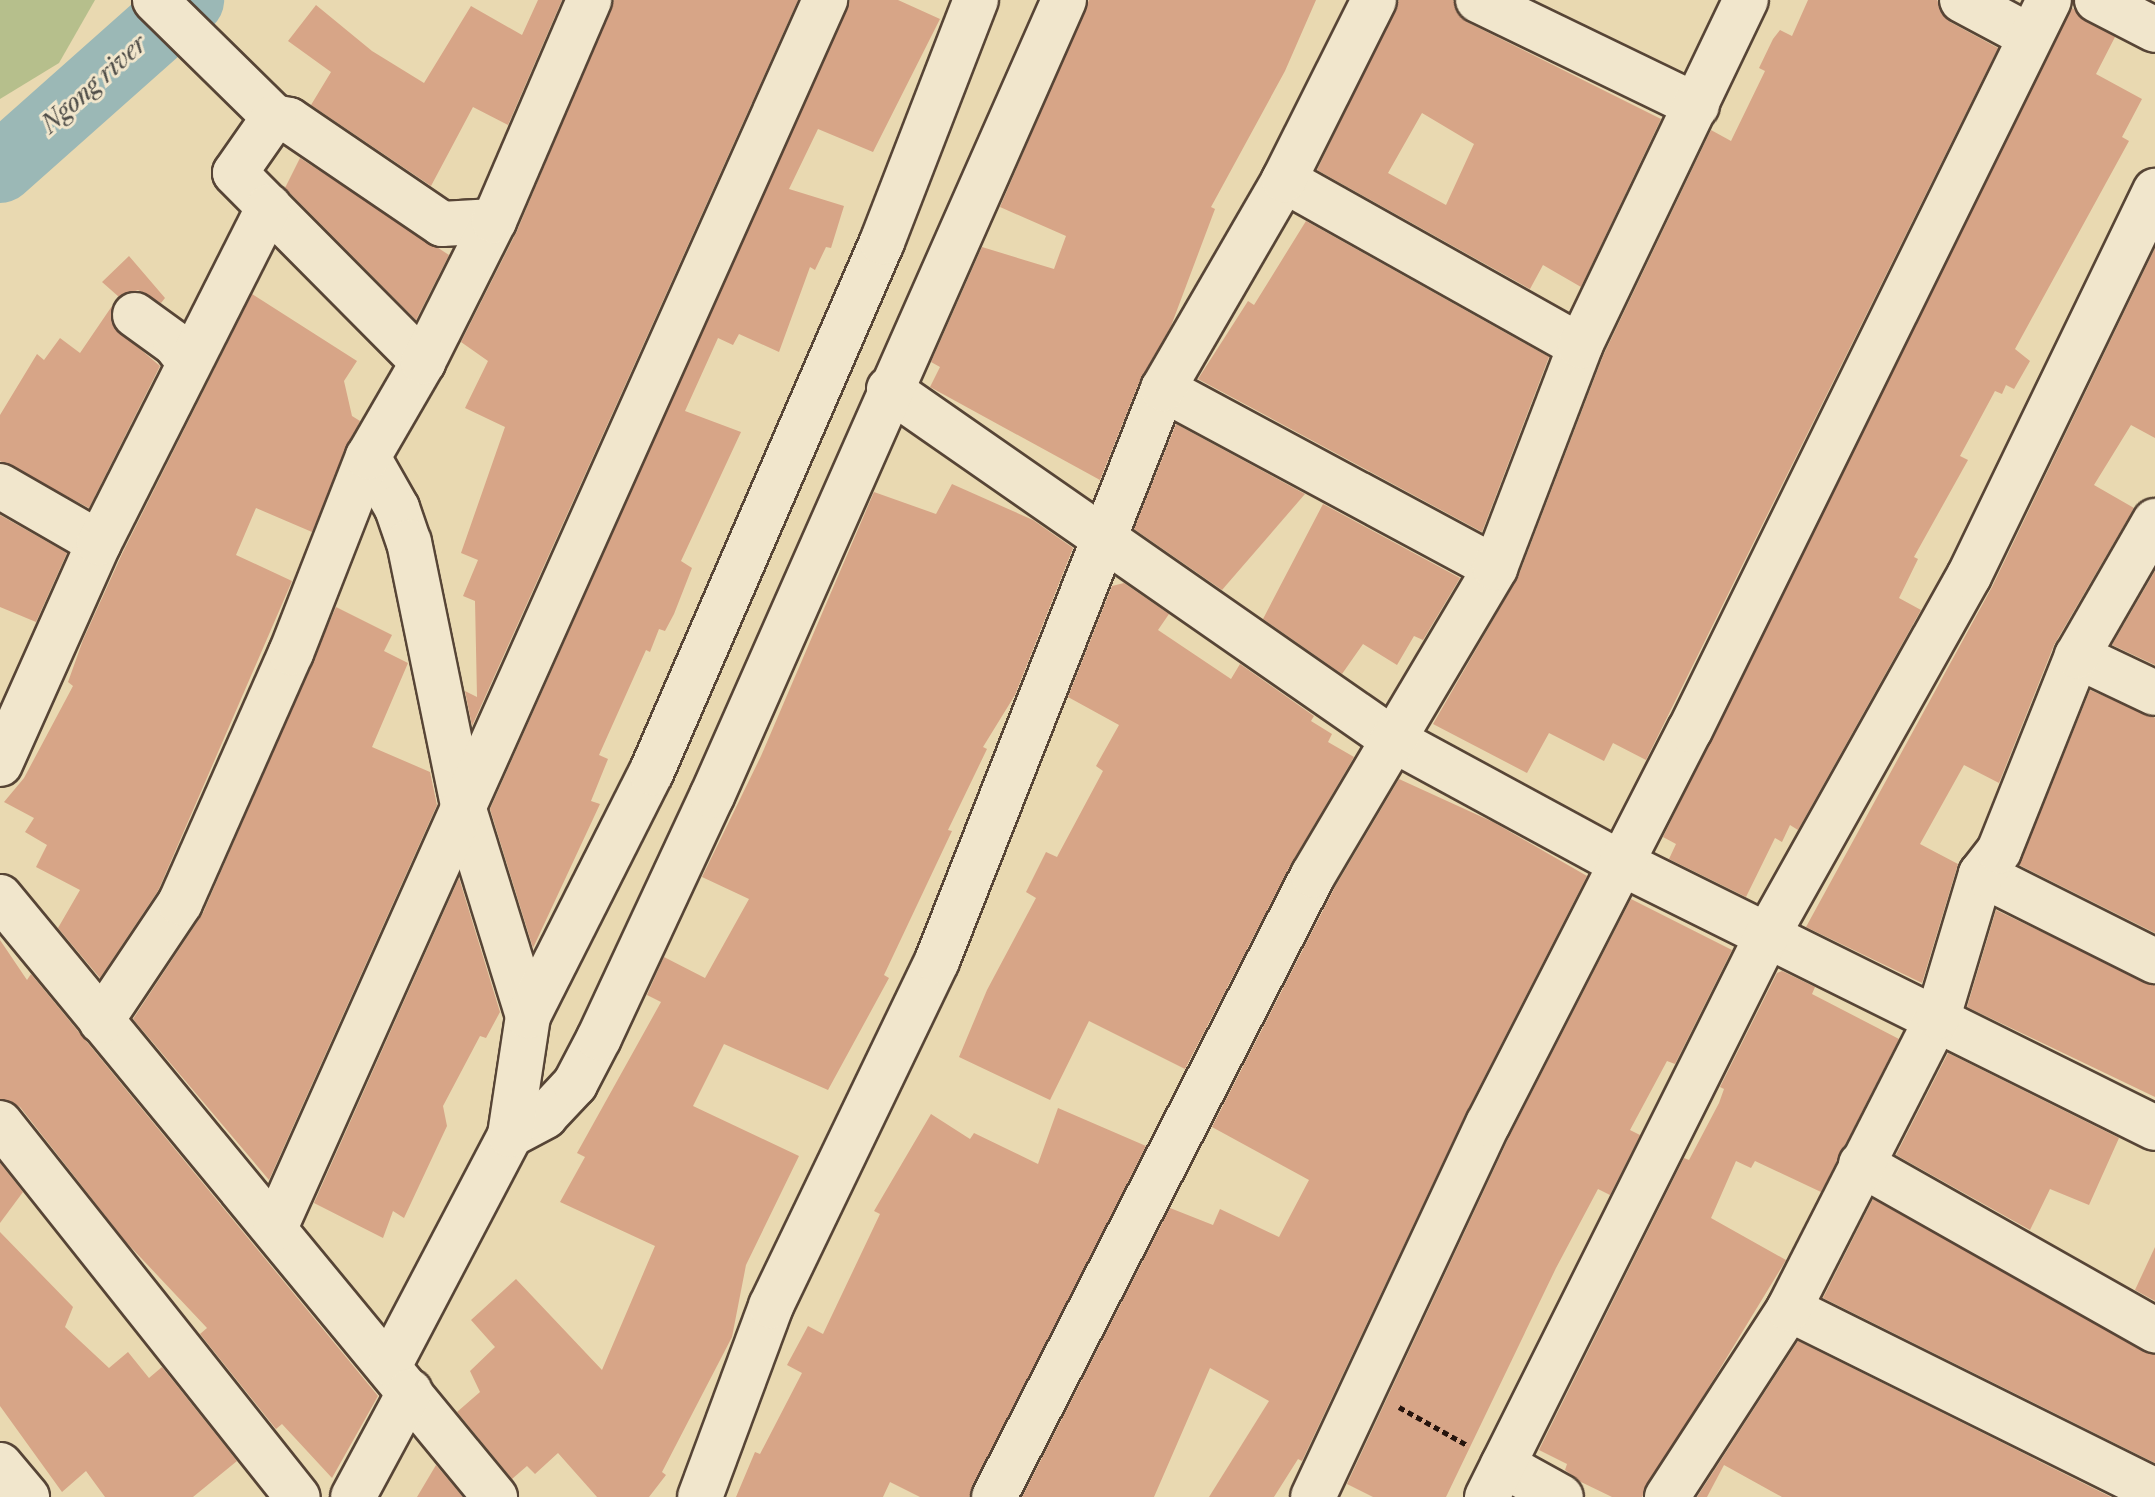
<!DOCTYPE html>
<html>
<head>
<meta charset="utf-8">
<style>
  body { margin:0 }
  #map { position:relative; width:2155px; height:1497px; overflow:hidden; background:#e9d9b1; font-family:"Libre Caslon Text",serif }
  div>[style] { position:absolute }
  .green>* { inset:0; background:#b6bf8c }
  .river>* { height:70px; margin:-35px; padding:0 35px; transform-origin:35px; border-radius:35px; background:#9bb8b6 }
  .building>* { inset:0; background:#d7a587 }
  .path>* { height:5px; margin-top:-2.5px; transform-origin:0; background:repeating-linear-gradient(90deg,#26140d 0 6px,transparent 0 10px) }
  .roads { filter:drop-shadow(2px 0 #574536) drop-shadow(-2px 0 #574536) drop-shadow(0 2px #574536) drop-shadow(0 -2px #574536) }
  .minor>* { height:44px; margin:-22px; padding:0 22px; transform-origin:22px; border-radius:22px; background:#f1e6cc }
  span { translate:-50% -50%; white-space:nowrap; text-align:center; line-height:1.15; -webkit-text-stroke:6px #f1e6cc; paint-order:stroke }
  .water-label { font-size:24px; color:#4f4d48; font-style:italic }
</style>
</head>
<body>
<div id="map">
  <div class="green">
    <div style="clip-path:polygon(0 0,95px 0,59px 63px,0 99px)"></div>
  </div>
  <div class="river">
    <div style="left:0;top:168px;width:253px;rotate:-41.6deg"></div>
  </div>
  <div class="building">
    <div style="clip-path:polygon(538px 0,562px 0,508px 125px,473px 107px,431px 186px,311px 105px,331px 72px,288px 41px,316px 5px,372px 51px,424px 83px,471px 6px,522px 35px)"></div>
    <div style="clip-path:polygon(614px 0,798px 0,472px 726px,465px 691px,477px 697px,475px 601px,463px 596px,478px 560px,461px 553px,505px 427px,465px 408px,488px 361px,461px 342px,517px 231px)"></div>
    <div style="clip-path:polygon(850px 0,898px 0,940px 19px,873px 152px,818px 129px,789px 189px,844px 206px,831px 248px,826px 247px,815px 270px,810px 267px,779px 352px,739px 334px,733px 345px,718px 338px,685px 411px,741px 432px,681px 561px,692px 568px,674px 614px,665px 631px,659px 629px,650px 652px,646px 650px,599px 755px,608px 759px,591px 801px,600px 804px,533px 948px,490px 809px)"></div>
    <div style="clip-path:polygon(1089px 0,1316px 0,1285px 71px,1211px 207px,1215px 209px,1171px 326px,1140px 380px,1100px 480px,930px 387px,940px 367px,931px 362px,982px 247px,1054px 269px,1066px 236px,1000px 207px)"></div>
    <div style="clip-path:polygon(evenodd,1399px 0,1453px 0,1467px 22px,1661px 119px,1581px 287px,1543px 265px,1530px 289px,1317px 170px,1399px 0,1422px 113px,1474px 144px,1446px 205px,1388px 173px,1422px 113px)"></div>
    <div style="clip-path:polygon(1808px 0,1937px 0,1950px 22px,1998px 48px,1646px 760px,1613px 743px,1604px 761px,1549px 733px,1527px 773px,1433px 724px,1518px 577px,1603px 356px,1711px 130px,1731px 141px,1765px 71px,1759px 68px,1773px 39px,1780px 30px,1792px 36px)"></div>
    <div style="clip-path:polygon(2072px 8px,2115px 37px,2096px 74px,2142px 99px,2122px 137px,2129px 141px,2015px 349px,2030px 361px,2014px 389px,2006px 385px,2002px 394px,1995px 391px,1960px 456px,1968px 460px,1914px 557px,1918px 559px,1899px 598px,1921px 610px,1798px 830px,1790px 825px,1782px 842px,1775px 838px,1746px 897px,1669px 859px,1676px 844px,1663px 837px)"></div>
    <div style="clip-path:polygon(300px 158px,449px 255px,416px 320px,285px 188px)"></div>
    <div style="clip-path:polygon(1306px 221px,1549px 357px,1482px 532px,1198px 379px,1248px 301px,1254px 305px)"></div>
    <div style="clip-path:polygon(2155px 248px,2155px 438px,2131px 425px,2094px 485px,2134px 508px,2054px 645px,1999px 783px,1964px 765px,1920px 844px,1958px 864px,1922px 983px,1806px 927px,1992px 587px)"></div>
    <div style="clip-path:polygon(129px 256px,165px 298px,161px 303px,138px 290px,119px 297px,102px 282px)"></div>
    <div style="clip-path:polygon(252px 294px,357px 361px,344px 381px,352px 416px,360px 421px,312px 532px,256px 508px,236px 555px,292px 581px,158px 891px,100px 978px,58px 928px,80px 890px,36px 867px,47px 845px,25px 832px,34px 818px,4px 802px,24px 778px,73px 686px,68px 682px,83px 640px,122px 554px)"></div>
    <div style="clip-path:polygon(112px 306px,113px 326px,160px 366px,89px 508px,0 461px,0 415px,37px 354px,44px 360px,60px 338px,80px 353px)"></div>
    <div style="clip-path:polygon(1176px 424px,1305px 494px,1222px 590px,1134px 529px)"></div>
    <div style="clip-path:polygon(952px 484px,1033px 520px,1073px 548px,1015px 695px,983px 747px,987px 749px,948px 830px,952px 831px,884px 975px,889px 978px,828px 1090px,724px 1044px,693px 1106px,799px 1156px,746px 1265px,732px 1337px,662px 1472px,666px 1475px,649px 1497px,597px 1497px,558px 1453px,535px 1474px,527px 1466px,512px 1479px,457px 1412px,480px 1392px,470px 1371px,495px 1347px,471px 1320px,516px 1279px,602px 1370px,655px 1246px,560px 1202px,585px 1157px,577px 1153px,661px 1002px,647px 995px,664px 957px,705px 978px,749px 899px,702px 877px,761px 756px,874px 492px,936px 514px)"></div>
    <div style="clip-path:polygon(1323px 504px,1460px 578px,1423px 640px,1414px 636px,1397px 665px,1363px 644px,1342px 674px,1263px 619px)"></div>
    <div style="clip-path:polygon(0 515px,67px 553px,36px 622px,0 607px)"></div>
    <div style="clip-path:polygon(2155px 571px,2155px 665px,2112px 645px)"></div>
    <div style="clip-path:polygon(1124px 583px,1169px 614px,1158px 630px,1231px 679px,1240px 664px,1314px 716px,1311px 721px,1332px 734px,1328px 742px,1354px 757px,1291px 864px,1185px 1069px,1089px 1021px,1050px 1100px,959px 1057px,987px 990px,1036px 898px,1026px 892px,1046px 852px,1057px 857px,1103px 771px,1096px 766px,1119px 725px,1068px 697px,1112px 586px)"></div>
    <div style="clip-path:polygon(336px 607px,392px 635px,384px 651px,408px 663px,372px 747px,430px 772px,437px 805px,269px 1180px,133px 1019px,203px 913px)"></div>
    <div style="clip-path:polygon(2090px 690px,2155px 718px,2155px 933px,2019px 865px)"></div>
    <div style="clip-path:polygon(1399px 779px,1493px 822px,1587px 876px,1466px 1113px,1302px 1461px,1298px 1459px,1274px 1497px,1209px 1497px,1269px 1401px,1210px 1368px,1154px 1497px,1022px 1497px,1170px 1208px,1213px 1225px,1220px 1209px,1279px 1237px,1309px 1180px,1212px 1127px,1335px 887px)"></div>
    <div style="clip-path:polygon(459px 878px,500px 1012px,486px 1038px,480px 1036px,443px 1106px,447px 1126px,404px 1218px,393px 1211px,383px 1238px,314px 1203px)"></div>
    <div style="clip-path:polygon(1631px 899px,1732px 950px,1675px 1064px,1667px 1061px,1630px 1130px,1640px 1135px,1610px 1195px,1598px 1189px,1556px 1268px,1446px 1497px,1373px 1497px,1347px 1484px,1510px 1135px)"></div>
    <div style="clip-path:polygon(1996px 910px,2155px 986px,2155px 1097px,1967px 1007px)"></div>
    <div style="clip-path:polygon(0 940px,27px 980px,31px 974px,378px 1396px,332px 1478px,282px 1424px,276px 1429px,200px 1334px,207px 1328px,126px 1242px,20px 1107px,0 1099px)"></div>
    <div style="clip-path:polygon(1782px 971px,1815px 987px,1812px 994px,1899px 1039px,1821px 1192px,1755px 1161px,1751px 1168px,1736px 1161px,1711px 1218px,1786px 1260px,1642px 1497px,1612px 1497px,1581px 1482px,1565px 1470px,1567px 1464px,1539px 1450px,1684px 1158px,1689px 1160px,1719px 1103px,1724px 1089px,1720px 1087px,1777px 973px)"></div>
    <div style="clip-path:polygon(1948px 1053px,2119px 1138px,2089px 1205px,2050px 1189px,2030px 1230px,1896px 1155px)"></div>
    <div style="clip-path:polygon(1058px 1108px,1146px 1146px,969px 1497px,920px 1497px,890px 1482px,883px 1497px,736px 1497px,755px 1452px,760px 1454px,802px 1373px,787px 1365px,808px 1326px,823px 1334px,880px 1214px,874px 1211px,931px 1114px,970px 1139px,974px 1133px,1038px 1164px)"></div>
    <div style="clip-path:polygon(0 1163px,23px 1192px,0 1223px)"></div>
    <div style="clip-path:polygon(1873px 1199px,2155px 1355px,2155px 1463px,1823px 1298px)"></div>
    <div style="clip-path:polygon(0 1232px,73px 1307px,65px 1327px,109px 1368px,128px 1352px,149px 1378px,162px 1367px,237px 1461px,193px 1497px,105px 1497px,86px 1471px,62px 1492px,0 1406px)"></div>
    <div style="clip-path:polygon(2155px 1247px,2155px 1301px,2135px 1290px)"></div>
    <div style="clip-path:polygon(1798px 1341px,2111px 1497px,1782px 1497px,1724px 1465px,1707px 1497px,1697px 1497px)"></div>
    <div style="clip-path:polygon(436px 1465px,463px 1497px,417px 1497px)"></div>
  </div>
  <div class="path">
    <div style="left:1399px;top:1407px;width:78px;rotate:29.2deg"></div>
  </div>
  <div class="roads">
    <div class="minor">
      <div style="left:155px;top:0;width:167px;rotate:44.5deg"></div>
      <div style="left:274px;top:117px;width:15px;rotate:11deg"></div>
      <div style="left:289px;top:120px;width:185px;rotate:34.2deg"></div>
      <div style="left:442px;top:224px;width:52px;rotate:-3.3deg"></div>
      <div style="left:1478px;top:0;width:243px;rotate:25.8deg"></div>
      <div style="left:1962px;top:0;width:76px;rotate:28.2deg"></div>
      <div style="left:2097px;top:0;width:65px;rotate:27.3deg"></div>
      <div style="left:274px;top:117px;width:68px;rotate:124.9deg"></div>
      <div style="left:235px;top:173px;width:267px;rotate:45.2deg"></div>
      <div style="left:1284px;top:180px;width:339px;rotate:29.3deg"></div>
      <div style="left:135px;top:315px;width:49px;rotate:35.9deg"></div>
      <div style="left:175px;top:344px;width:23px;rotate:52deg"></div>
      <div style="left:889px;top:389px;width:613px;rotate:34.83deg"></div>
      <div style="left:1392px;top:739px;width:258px;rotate:28.5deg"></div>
      <div style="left:1619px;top:862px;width:598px;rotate:26.39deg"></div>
      <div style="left:1163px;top:389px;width:377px;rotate:28.3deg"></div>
      <div style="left:368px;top:457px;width:59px;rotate:60.4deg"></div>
      <div style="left:397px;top:508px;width:36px;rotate:71deg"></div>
      <div style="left:409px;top:542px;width:269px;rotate:78.4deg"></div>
      <div style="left:463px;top:806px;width:220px;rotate:72.8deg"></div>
      <div style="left:0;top:486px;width:114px;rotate:29.9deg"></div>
      <div style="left:2077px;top:656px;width:86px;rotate:25.4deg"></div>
      <div style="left:0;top:764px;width:242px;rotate:-65.9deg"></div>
      <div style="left:99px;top:543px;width:377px;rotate:-63.2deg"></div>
      <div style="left:1981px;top:874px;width:195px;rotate:26.6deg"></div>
      <div style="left:0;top:897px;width:778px;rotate:50.48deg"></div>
      <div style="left:101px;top:1021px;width:142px;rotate:-56.2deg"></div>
      <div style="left:180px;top:903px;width:274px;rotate:-66.1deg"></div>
      <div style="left:291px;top:653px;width:211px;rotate:-68.6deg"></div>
      <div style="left:368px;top:457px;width:110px;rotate:-59.9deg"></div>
      <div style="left:423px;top:362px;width:158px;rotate:-63.3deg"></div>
      <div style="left:494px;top:221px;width:241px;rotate:-66.7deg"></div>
      <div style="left:0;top:1123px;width:478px;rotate:51.5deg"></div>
      <div style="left:510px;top:1135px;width:40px;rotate:-28deg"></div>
      <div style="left:545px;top:1116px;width:44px;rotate:-46.8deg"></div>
      <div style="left:575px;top:1084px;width:52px;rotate:-62.4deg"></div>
      <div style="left:599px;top:1038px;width:267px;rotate:-65deg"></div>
      <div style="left:712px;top:796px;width:870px;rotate:-66.14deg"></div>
      <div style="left:1861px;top:1164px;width:338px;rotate:29.5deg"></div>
      <div style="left:275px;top:1228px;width:1346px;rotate:-65.87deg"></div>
      <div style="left:1789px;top:1309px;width:409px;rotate:26.4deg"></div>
      <div style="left:390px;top:1364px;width:259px;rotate:-62.3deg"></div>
      <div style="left:510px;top:1135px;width:120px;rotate:-81.4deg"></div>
      <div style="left:528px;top:1016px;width:272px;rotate:-63.2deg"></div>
      <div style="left:651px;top:773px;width:579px;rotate:-66.49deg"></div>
      <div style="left:882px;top:242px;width:260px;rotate:-68.8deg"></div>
      <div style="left:0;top:1465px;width:42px;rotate:49.8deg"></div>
      <div style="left:1503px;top:1465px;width:66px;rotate:28.9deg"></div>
      <div style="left:353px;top:1497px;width:120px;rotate:-61.7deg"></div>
      <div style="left:700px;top:1497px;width:204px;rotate:-69.6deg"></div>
      <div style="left:771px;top:1306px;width:383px;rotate:-64.3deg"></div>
      <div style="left:937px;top:961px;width:615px;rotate:-68.44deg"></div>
      <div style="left:1163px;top:389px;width:241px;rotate:-59.9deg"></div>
      <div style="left:1284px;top:180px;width:201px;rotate:-63.4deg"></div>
      <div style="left:994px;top:1497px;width:699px;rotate:-62.85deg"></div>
      <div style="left:1313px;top:875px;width:357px;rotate:-59.3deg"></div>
      <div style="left:1495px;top:568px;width:238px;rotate:-69deg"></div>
      <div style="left:1580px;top:346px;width:384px;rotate:-64.4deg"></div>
      <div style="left:1313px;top:1497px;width:412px;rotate:-64.9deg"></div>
      <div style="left:1488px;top:1124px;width:443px;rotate:-62.9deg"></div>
      <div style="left:1690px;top:730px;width:813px;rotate:-63.81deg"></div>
      <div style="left:1487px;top:1497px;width:629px;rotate:-63.48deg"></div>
      <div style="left:1768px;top:934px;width:411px;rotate:-60.7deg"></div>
      <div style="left:1969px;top:576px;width:428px;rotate:-64.2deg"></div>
      <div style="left:1667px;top:1497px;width:224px;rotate:-57deg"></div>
      <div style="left:1789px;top:1309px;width:328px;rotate:-63deg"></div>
      <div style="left:1938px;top:1017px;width:149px;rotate:-73.3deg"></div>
      <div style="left:1981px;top:874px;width:29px;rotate:-52deg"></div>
      <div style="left:1999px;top:851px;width:210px;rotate:-68.2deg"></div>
      <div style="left:2077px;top:656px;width:156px;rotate:-60deg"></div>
    </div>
  </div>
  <div class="water-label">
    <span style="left:94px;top:84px;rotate:-42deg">Ngong river</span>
  </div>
</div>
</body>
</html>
